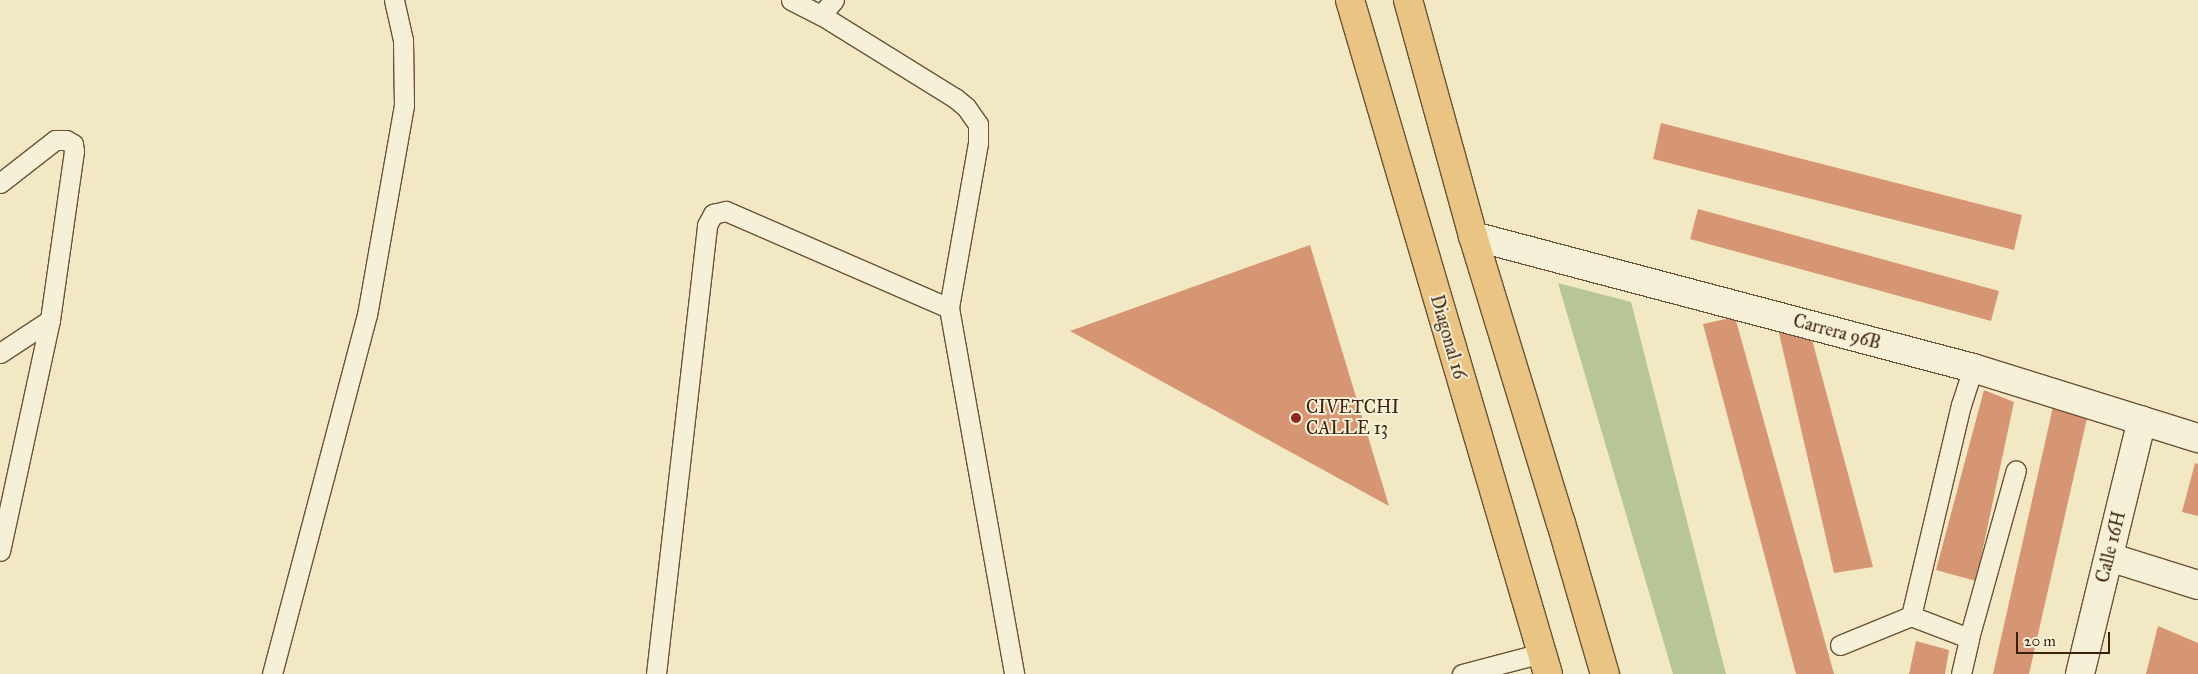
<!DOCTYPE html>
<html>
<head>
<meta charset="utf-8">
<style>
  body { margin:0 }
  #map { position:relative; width:2198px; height:674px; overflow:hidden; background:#f2e8c3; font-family:"IM FELL Great Primer",serif }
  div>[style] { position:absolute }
  .green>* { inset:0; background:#b8c695 }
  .building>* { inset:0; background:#d79673 }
  .roads { filter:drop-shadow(1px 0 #6a5238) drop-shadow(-1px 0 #6a5238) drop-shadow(0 1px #6a5238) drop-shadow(0 -1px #6a5238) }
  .lane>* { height:19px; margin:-9.5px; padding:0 9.5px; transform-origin:9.5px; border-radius:9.5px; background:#f7f0d8 }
  .street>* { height:28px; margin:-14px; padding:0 14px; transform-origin:14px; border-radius:14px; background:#f7f0d8 }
  .primary>* { height:28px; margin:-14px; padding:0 14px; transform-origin:14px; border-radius:14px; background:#e9c482 }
  .dots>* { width:14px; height:14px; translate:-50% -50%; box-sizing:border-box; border:2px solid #f7f0d8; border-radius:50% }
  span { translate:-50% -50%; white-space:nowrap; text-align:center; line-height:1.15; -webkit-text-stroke:4px #f7f0d8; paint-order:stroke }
  .street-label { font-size:18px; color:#3d200a }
  .poi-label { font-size:18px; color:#3d200a }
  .left { translate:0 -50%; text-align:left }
  .scale { position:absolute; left:2016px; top:632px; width:94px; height:22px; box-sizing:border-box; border:2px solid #3d200a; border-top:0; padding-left:6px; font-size:15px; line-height:18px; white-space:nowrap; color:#3d200a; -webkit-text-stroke:4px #f7f0d8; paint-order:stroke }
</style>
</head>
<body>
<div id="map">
  <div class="green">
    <div style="clip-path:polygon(1558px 283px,1631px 302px,1726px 674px,1673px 674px)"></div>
  </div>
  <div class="building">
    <div style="clip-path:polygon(1661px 123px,2022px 215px,2014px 250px,1653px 159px)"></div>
    <div style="clip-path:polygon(1698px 209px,1999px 291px,1991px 321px,1690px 239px)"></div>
    <div style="clip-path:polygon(1310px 245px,1389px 506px,1070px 331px)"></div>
    <div style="clip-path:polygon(1735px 317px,1834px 674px,1796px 674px,1703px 324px)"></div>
    <div style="clip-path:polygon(1810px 332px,1873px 567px,1834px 573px,1779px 333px)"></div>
    <div style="clip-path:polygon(1984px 390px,2014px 402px,1976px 581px,1936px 570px)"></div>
    <div style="clip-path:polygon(2053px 407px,2087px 418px,2029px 674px,1993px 674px)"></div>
    <div style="clip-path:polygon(2195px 463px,2198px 464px,2198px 516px,2182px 512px)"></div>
    <div style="clip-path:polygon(2158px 626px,2198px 643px,2198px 674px,2146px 674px)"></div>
    <div style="clip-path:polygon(1916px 641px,1949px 650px,1945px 674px,1909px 674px)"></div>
  </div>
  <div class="roads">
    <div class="lane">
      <div style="left:791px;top:0;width:34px;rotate:27deg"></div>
      <div style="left:834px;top:0;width:20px;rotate:131deg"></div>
      <div style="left:821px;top:15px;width:158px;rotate:31.8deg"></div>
      <div style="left:955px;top:98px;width:14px;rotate:39deg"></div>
      <div style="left:966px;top:107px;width:21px;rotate:55deg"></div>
      <div style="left:978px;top:124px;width:19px;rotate:90deg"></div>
      <div style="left:978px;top:143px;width:168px;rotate:100deg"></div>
      <div style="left:949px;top:308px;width:372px;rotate:79.9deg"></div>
      <div style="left:0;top:183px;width:70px;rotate:-38deg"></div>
      <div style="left:55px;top:140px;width:11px"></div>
      <div style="left:66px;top:140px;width:8px;rotate:30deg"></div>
      <div style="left:73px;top:144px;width:7px;rotate:82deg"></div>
      <div style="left:74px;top:151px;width:171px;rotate:98.1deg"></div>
      <div style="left:50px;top:320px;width:236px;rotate:102.2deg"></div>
      <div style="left:0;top:353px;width:60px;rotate:-33.4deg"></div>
      <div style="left:1911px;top:616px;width:62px;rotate:20.8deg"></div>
      <div style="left:1840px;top:645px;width:77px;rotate:-22.2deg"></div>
      <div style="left:1911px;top:616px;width:217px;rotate:-76.7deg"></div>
      <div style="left:1961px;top:405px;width:39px;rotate:-72deg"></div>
      <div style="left:272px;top:674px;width:371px;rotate:-75.2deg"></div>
      <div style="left:367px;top:315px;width:213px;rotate:-80deg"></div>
      <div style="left:404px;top:105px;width:65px;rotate:-90.9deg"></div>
      <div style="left:403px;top:40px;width:41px;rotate:-102.7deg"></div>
      <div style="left:656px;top:674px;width:452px;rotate:-83.5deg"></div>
      <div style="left:707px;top:225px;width:13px;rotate:-61deg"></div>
      <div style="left:713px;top:214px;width:13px;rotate:-13deg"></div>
      <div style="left:726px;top:211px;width:243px;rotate:23.5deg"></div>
      <div style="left:1462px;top:674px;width:83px;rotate:-14.7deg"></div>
      <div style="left:1961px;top:674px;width:37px;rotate:-77deg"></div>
      <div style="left:1969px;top:638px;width:174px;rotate:-74.4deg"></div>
    </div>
    <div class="street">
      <div style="left:1473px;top:236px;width:517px;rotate:14.79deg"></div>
      <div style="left:1973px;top:368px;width:236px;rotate:17.3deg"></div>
      <div style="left:2109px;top:557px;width:93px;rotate:17.5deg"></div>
      <div style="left:2080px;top:674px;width:261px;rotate:-76.3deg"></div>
    </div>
    <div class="primary">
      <div style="left:1350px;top:0;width:702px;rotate:73.63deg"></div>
      <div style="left:1408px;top:0;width:245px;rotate:74.6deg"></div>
      <div style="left:1473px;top:236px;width:300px;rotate:73deg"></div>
      <div style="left:1561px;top:523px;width:157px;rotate:73.8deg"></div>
    </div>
  </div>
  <div class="dots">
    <div style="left:1296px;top:418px;background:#8f2418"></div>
  </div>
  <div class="street-label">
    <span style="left:1837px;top:332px;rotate:15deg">Carrera 96B</span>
    <span style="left:1448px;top:337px;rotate:74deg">Diagonal 16</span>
    <span style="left:2111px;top:547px;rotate:-76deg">Calle 16H</span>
  </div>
  <div class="poi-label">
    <span class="left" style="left:1306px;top:418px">CIVETCHI<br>CALLE 13</span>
  </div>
  <div class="scale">20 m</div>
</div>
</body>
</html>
